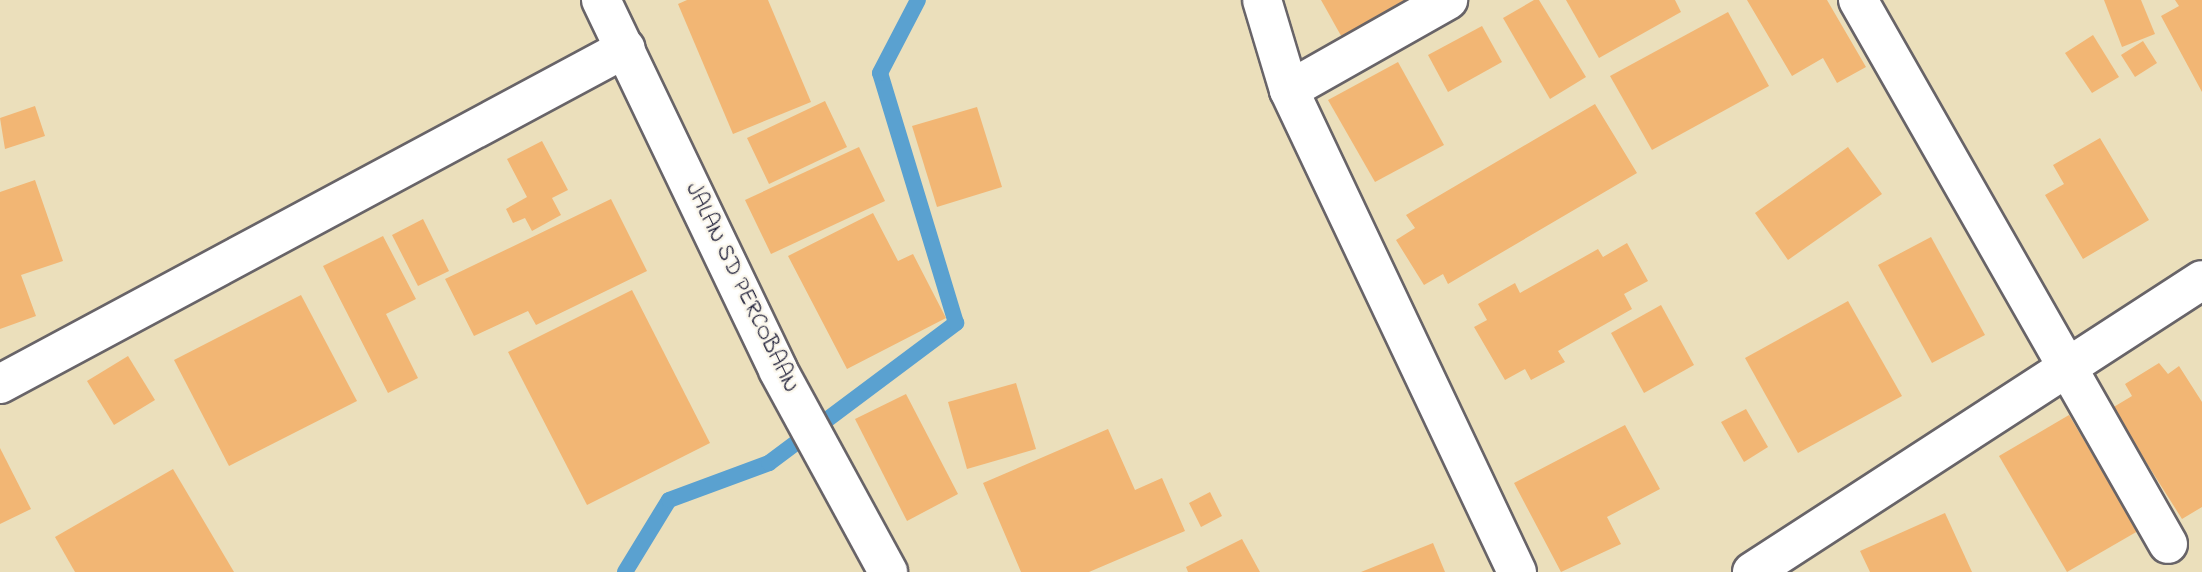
<!DOCTYPE html>
<html>
<head>
<meta charset="utf-8">
<style>
  body { margin:0 }
  #map { position:relative; width:2202px; height:572px; overflow:hidden; background:#ebdfbb; font-family:"Indie Flower",sans-serif }
  div>[style] { position:absolute }
  .stream>* { height:16px; margin:-8px; padding:0 8px; transform-origin:8px; border-radius:8px; background:#5aa1d0 }
  .building>* { inset:0; background:#f2b674 }
  .roads { filter:drop-shadow(2px 0 #686468) drop-shadow(-2px 0 #686468) drop-shadow(0 2px #686468) drop-shadow(0 -2px #686468) }
  .minor>* { height:38px; margin:-19px; padding:0 19px; transform-origin:19px; border-radius:19px; background:#fff }
  .tertiary>* { height:38px; margin:-19px; padding:0 19px; transform-origin:19px; border-radius:19px; background:#fff }
  span { translate:-50% -50%; white-space:nowrap; text-align:center; line-height:1.15; -webkit-text-stroke:5px #fbf7ec; paint-order:stroke }
  .street-label { font-size:23px; color:#22223b }
</style>
</head>
<body>
<div id="map">
  <div class="stream">
    <div style="left:625px;top:572px;width:84px;rotate:-58.6deg"></div>
    <div style="left:669px;top:500px;width:107px;rotate:-20.3deg"></div>
    <div style="left:769px;top:463px;width:234px;rotate:-36.8deg"></div>
    <div style="left:956px;top:323px;width:261px;rotate:-106.9deg"></div>
    <div style="left:880px;top:73px;width:82px;rotate:-62.5deg"></div>
  </div>
  <div class="building">
    <div style="clip-path:polygon(687px 0,768px 0,811px 102px,733px 134px,678px 4px)"></div>
    <div style="clip-path:polygon(1321px 0,1419px 0,1344px 41px)"></div>
    <div style="clip-path:polygon(1534px 0,1539px 0,1586px 77px,1550px 99px,1503px 18px)"></div>
    <div style="clip-path:polygon(1566px 0,1675px 0,1681px 12px,1599px 58px)"></div>
    <div style="clip-path:polygon(1747px 0,1827px 0,1866px 67px,1837px 83px,1823px 58px,1792px 76px)"></div>
    <div style="clip-path:polygon(2104px 0,2141px 0,2155px 34px,2122px 47px)"></div>
    <div style="clip-path:polygon(2175px 0,2202px 0,2202px 92px,2161px 16px,2179px 6px)"></div>
    <div style="clip-path:polygon(1728px 12px,1769px 86px,1652px 150px,1610px 76px)"></div>
    <div style="clip-path:polygon(1482px 26px,1502px 62px,1448px 92px,1428px 55px)"></div>
    <div style="clip-path:polygon(2093px 35px,2119px 77px,2092px 93px,2065px 53px)"></div>
    <div style="clip-path:polygon(2143px 41px,2157px 63px,2135px 77px,2121px 55px)"></div>
    <div style="clip-path:polygon(1398px 62px,1444px 145px,1375px 182px,1328px 100px)"></div>
    <div style="clip-path:polygon(825px 101px,847px 147px,769px 184px,747px 138px)"></div>
    <div style="clip-path:polygon(1595px 104px,1637px 173px,1448px 284px,1443px 274px,1424px 285px,1396px 240px,1415px 228px,1406px 215px)"></div>
    <div style="clip-path:polygon(35px 106px,45px 136px,5px 149px,0 118px)"></div>
    <div style="clip-path:polygon(977px 107px,1002px 187px,937px 207px,912px 126px)"></div>
    <div style="clip-path:polygon(2100px 138px,2149px 220px,2083px 259px,2045px 195px,2064px 184px,2053px 165px)"></div>
    <div style="clip-path:polygon(542px 141px,568px 190px,552px 198px,561px 215px,532px 231px,525px 218px,513px 223px,506px 209px,527px 197px,507px 159px)"></div>
    <div style="clip-path:polygon(859px 147px,885px 201px,771px 254px,745px 200px)"></div>
    <div style="clip-path:polygon(1848px 147px,1882px 194px,1788px 260px,1755px 213px)"></div>
    <div style="clip-path:polygon(35px 180px,63px 261px,21px 275px,36px 316px,0 329px,0 192px)"></div>
    <div style="clip-path:polygon(611px 199px,647px 271px,536px 325px,528px 311px,474px 336px,445px 279px)"></div>
    <div style="clip-path:polygon(873px 213px,898px 261px,913px 254px,946px 318px,847px 369px,788px 256px)"></div>
    <div style="clip-path:polygon(423px 219px,449px 271px,418px 286px,392px 235px)"></div>
    <div style="clip-path:polygon(383px 236px,416px 299px,386px 314px,418px 378px,388px 393px,323px 266px)"></div>
    <div style="clip-path:polygon(1931px 237px,1985px 335px,1932px 363px,1878px 265px)"></div>
    <div style="clip-path:polygon(1627px 243px,1648px 281px,1624px 294px,1632px 309px,1558px 351px,1565px 362px,1531px 380px,1525px 369px,1505px 380px,1474px 327px,1487px 320px,1478px 304px,1515px 283px,1520px 293px,1598px 249px,1603px 257px)"></div>
    <div style="clip-path:polygon(632px 290px,710px 443px,587px 505px,508px 352px)"></div>
    <div style="clip-path:polygon(301px 295px,357px 401px,229px 466px,174px 360px)"></div>
    <div style="clip-path:polygon(1848px 301px,1902px 396px,1798px 453px,1745px 358px)"></div>
    <div style="clip-path:polygon(1661px 305px,1694px 365px,1644px 393px,1611px 333px)"></div>
    <div style="clip-path:polygon(128px 356px,155px 400px,114px 425px,87px 381px)"></div>
    <div style="clip-path:polygon(2159px 363px,2168px 374px,2179px 366px,2202px 402px,2202px 507px,2182px 519px,2112px 408px,2132px 396px,2125px 384px)"></div>
    <div style="clip-path:polygon(1016px 383px,1036px 449px,967px 469px,948px 402px)"></div>
    <div style="clip-path:polygon(906px 394px,958px 494px,907px 521px,855px 419px)"></div>
    <div style="clip-path:polygon(1746px 409px,1768px 447px,1744px 462px,1721px 422px)"></div>
    <div style="clip-path:polygon(2069px 415px,2138px 531px,2067px 572px,1999px 456px)"></div>
    <div style="clip-path:polygon(1625px 425px,1660px 489px,1607px 517px,1621px 544px,1561px 572px,1514px 483px)"></div>
    <div style="clip-path:polygon(1108px 429px,1135px 490px,1162px 478px,1185px 531px,1089px 572px,1021px 572px,983px 483px)"></div>
    <div style="clip-path:polygon(0 448px,31px 509px,0 524px)"></div>
    <div style="clip-path:polygon(173px 469px,234px 572px,75px 572px,55px 537px)"></div>
    <div style="clip-path:polygon(1210px 492px,1222px 516px,1201px 527px,1189px 503px)"></div>
    <div style="clip-path:polygon(1945px 513px,1972px 572px,1870px 572px,1860px 551px)"></div>
    <div style="clip-path:polygon(1242px 539px,1260px 572px,1188px 572px,1186px 567px)"></div>
    <div style="clip-path:polygon(1433px 543px,1445px 572px,1361px 572px)"></div>
  </div>
  <div class="roads">
    <div class="minor">
      <div style="left:1262px;top:0;width:94px;rotate:73.3deg"></div>
      <div style="left:1289px;top:90px;width:533px;rotate:64.68deg"></div>
      <div style="left:1858px;top:0;width:626px;rotate:60.32deg"></div>
      <div style="left:1289px;top:90px;width:183px;rotate:-29.5deg"></div>
      <div style="left:0;top:384px;width:710px;rotate:-28.22deg"></div>
      <div style="left:1752px;top:572px;width:536px;rotate:-32.98deg"></div>
    </div>
    <div class="tertiary">
      <div style="left:601px;top:0;width:410px;rotate:64.4deg"></div>
      <div style="left:778px;top:370px;width:230px;rotate:61.4deg"></div>
    </div>
  </div>
  <div class="street-label">
    <span style="left:741px;top:288px;rotate:64deg">JALAN SD PERCOBAAN</span>
  </div>
</div>
</body>
</html>
